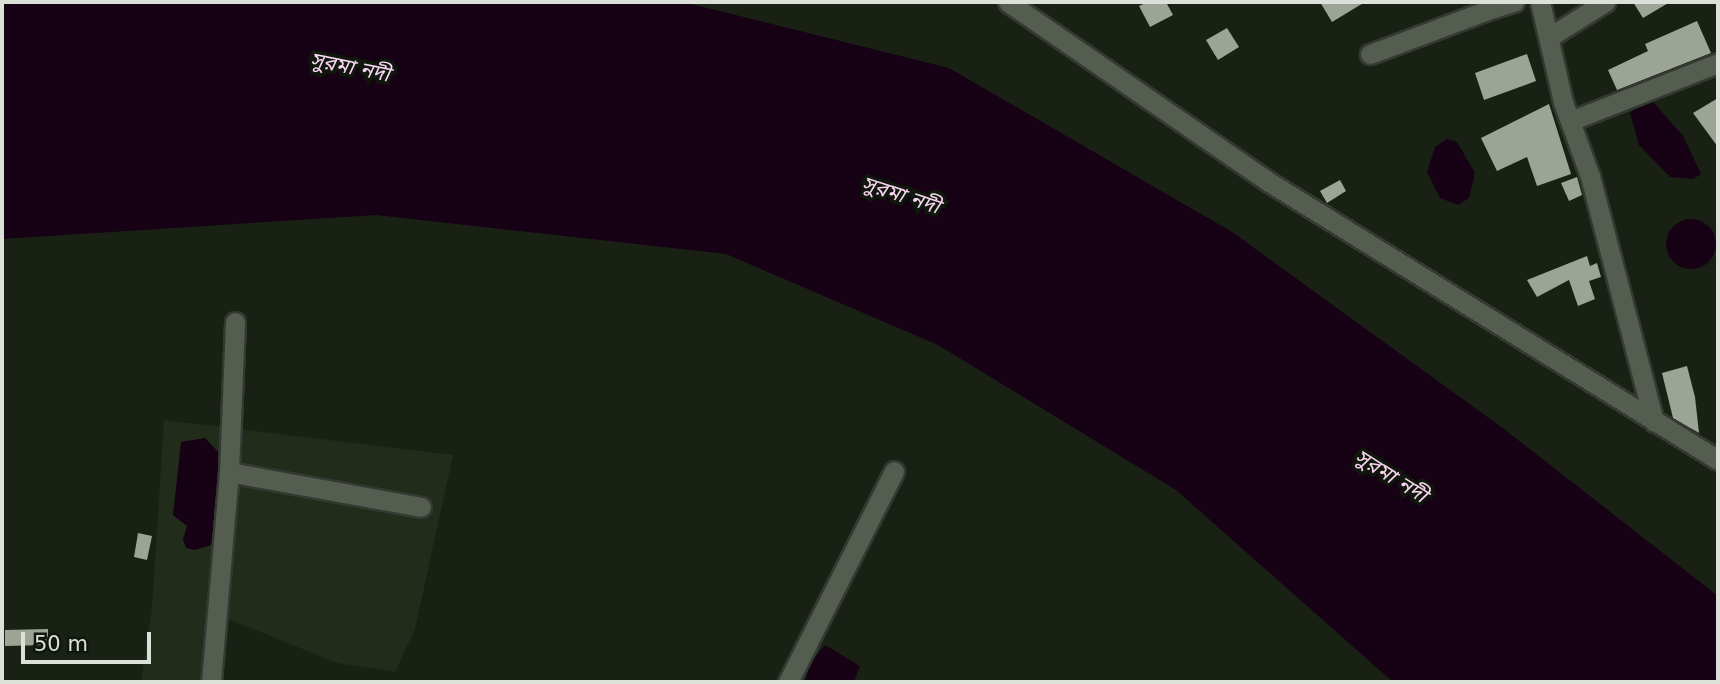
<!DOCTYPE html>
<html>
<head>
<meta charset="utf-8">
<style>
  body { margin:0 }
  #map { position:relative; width:1720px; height:684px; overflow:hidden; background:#192115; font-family:"DejaVu Sans","Noto Sans Bengali",sans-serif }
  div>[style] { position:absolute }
  .built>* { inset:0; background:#222c1b }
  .water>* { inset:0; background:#170115 }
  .round { border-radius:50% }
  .building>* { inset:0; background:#9ba495 }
  .roads { filter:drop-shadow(2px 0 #343932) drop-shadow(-2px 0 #343932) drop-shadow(0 2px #343932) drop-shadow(0 -2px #343932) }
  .minor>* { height:19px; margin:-9.5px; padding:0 9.5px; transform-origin:9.5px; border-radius:9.5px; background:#545d4f }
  span { translate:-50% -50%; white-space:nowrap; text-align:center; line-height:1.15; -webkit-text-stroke:7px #10170c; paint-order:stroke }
  .water-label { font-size:21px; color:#f9d5f2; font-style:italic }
  .frame { position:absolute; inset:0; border:4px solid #dbe0d8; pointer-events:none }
  .scale { position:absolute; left:21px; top:632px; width:130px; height:32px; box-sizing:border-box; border:4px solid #dbe0d8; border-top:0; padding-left:9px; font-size:21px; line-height:24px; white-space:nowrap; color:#dbe0d8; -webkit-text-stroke:5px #10170c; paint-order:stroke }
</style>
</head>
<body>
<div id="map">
  <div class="built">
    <div style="clip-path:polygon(164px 420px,453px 455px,415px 629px,395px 672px,337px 663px,221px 616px,224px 682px,141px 682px,152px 608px)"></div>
  </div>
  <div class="water">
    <div style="clip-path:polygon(2px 2px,683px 2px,949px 68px,1232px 232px,1504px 429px,1718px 596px,1718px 682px,1393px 682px,1176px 490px,938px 345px,726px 254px,376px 215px,2px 239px)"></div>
    <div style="clip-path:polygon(1653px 102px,1683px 136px,1701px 174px,1693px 179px,1670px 177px,1639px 145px,1630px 113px,1642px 103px)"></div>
    <div style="clip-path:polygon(1447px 139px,1457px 142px,1475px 173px,1469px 198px,1458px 205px,1440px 198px,1427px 172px,1435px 147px)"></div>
    <div class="round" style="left:1666px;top:219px;width:50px;height:50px"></div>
    <div style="clip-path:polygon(205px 438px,219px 453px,218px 501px,211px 545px,195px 550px,186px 548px,183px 539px,187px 526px,173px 515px,181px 442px)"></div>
    <div style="clip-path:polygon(825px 645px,860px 666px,854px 682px,805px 682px,810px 663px)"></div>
  </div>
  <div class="building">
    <div style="clip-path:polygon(1148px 2px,1166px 2px,1173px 15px,1150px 27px,1139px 6px)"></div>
    <div style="clip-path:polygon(1320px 2px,1365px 2px,1332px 22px)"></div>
    <div style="clip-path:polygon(1633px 2px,1670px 2px,1643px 18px)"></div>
    <div style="clip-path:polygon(1697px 21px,1711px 53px,1617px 90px,1608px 70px,1648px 51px,1645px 44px)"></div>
    <div style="clip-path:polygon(1227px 28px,1239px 47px,1218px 60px,1206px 40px)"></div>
    <div style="clip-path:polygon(1527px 54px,1536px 81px,1484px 100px,1475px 73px)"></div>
    <div style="clip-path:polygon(1718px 98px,1718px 147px,1693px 113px)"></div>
    <div style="clip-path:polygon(1549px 104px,1571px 174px,1537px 186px,1527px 157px,1497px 171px,1481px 138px)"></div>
    <div style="clip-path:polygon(1577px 177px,1582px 195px,1569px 201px,1561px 183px)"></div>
    <div style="clip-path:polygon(1340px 180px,1346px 191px,1327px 203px,1320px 191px)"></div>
    <div style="clip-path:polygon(1587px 256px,1590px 266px,1597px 263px,1601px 277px,1589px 281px,1595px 299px,1578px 306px,1569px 280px,1537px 297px,1527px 280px)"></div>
    <div style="clip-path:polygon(1687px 366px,1695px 397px,1699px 433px,1673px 418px,1662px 373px)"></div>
    <div style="clip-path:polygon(138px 533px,152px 536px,147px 560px,134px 557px)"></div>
    <div style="clip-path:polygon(48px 629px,48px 645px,5px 646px,5px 630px)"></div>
  </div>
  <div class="roads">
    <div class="minor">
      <div style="left:1008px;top:2px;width:317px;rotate:34.6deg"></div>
      <div style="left:1269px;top:182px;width:528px;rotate:31.76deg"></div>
      <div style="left:1490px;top:2px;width:7px;rotate:63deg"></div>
      <div style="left:1493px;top:8px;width:22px;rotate:-16deg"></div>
      <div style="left:1540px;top:2px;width:103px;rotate:77deg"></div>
      <div style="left:1563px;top:102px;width:79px;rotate:70deg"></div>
      <div style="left:1590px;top:176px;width:254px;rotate:75.4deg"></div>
      <div style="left:1551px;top:36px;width:64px;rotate:-32.2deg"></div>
      <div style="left:1370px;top:54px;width:131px;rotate:-20.5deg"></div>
      <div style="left:1570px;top:121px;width:159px;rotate:-21.4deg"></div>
      <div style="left:229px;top:472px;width:195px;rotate:10.3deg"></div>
      <div style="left:211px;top:682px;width:211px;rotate:-85.1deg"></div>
      <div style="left:229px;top:472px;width:150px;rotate:-87.7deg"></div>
      <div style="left:788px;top:682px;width:236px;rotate:-63.3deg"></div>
    </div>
  </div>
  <div class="water-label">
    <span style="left:350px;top:67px;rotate:11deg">সুরমা নদী</span>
    <span style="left:901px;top:195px;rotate:18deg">সুরমা নদী</span>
    <span style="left:1391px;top:476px;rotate:32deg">সুরমা নদী</span>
  </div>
  <div class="frame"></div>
  <div class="scale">50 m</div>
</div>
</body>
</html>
